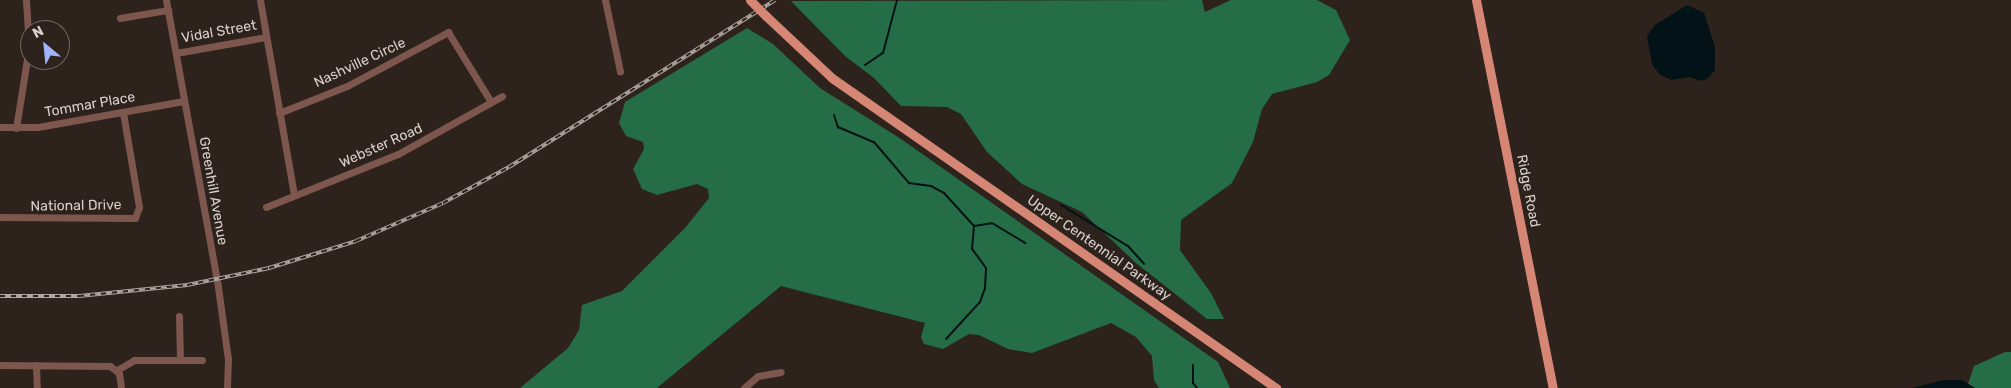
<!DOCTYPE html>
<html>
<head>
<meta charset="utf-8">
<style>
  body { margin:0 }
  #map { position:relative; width:2011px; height:388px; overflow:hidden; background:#2d221c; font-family:Rubik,sans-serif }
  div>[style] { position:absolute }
  .forest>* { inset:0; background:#246d46 }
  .water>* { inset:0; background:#031216 }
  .stream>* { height:2px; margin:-1px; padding:0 1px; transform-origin:1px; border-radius:1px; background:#031216 }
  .minor>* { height:7px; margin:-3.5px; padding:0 3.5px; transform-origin:3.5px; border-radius:3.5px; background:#7d564d }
  .major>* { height:9px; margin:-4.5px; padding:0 4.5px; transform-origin:4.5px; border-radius:4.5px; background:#d58674 }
  .rail>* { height:4px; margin-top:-2px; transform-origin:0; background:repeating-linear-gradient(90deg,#2d221c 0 5.5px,#b0a7a3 0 11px); box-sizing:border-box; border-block:1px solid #b0a7a3 }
  .major-bridge>* { height:9px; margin:-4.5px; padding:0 4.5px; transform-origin:4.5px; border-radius:4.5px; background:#d58674 }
  span { translate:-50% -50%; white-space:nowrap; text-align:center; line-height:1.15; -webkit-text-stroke:4.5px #2d221c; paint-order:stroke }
  .street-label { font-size:14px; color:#d9d1cd }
  .north { position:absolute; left:20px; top:20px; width:50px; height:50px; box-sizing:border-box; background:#2d221c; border:1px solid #726863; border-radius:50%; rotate:332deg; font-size:14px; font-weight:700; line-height:20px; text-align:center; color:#d9d1cd }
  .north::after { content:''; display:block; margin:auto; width:18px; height:22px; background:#a0b3fd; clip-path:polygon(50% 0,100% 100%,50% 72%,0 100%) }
</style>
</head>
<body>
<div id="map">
  <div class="forest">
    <div style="clip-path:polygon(1202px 0,1205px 12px,1231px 0,1317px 0,1336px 10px,1350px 40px,1329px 75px,1317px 82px,1272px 94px,1262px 109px,1253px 142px,1232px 183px,1181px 220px,1180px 250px,1211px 293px,1224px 319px,1207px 319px,1137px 264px,1082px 212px,1022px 184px,987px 152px,961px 114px,947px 107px,901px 106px,874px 78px,845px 56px,791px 1px)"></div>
    <div style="clip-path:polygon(747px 28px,773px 44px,820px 88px,901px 139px,1218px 362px,1230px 388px,1159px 388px,1154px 380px,1152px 356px,1136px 337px,1111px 323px,1032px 353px,1008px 349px,979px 335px,969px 334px,943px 349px,924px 344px,921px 337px,925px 323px,781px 286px,657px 388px,520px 388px,568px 348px,579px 330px,582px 305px,622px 291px,685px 228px,709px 198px,708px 189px,697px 184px,657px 195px,642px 189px,633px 169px,644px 149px,643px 142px,626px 136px,619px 123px,625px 102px)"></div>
    <div style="clip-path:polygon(2005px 352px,2011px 352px,2011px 388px,1975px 388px,1968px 384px,1974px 366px)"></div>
  </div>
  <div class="water">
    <div style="clip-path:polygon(1687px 5px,1704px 13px,1715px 47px,1715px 70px,1707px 79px,1701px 81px,1689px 77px,1671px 80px,1659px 74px,1652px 64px,1647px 36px,1655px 25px)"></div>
    <div style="clip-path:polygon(1943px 380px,1962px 380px,1975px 388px,1912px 388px)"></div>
  </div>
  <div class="stream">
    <div style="left:865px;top:65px;width:22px;rotate:-34deg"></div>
    <div style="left:883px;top:53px;width:55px;rotate:-75.2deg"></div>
    <div style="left:834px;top:115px;width:13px;rotate:72deg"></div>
    <div style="left:838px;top:127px;width:39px;rotate:23deg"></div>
    <div style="left:874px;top:142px;width:54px;rotate:49.5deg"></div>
    <div style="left:909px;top:183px;width:22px;rotate:8deg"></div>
    <div style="left:931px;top:186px;width:15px;rotate:28deg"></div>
    <div style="left:944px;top:193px;width:45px;rotate:47.7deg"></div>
    <div style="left:974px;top:226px;width:18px;rotate:-9deg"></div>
    <div style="left:992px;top:223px;width:39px;rotate:31deg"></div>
    <div style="left:1061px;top:205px;width:79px;rotate:31.5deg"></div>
    <div style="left:1128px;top:246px;width:24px;rotate:48deg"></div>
    <div style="left:946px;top:339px;width:50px;rotate:-47.4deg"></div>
    <div style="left:980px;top:302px;width:15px;rotate:-70deg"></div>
    <div style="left:985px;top:288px;width:20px;rotate:-87deg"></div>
    <div style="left:986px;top:268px;width:24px;rotate:-126deg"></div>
    <div style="left:972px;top:249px;width:23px;rotate:-85deg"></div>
    <div style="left:1193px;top:365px;width:18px;rotate:90deg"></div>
    <div style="left:1193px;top:383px;width:6px;rotate:51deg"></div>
  </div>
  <div class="minor">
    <div style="left:166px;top:0;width:285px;rotate:79.7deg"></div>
    <div style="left:217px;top:280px;width:80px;rotate:82.1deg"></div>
    <div style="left:228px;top:359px;width:29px;rotate:92deg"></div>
    <div style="left:260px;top:0;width:197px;rotate:80.1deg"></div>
    <div style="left:605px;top:0;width:73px;rotate:78.1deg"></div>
    <div style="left:120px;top:18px;width:49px;rotate:-9.5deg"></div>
    <div style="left:176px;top:53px;width:91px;rotate:-10.1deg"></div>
    <div style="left:279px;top:113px;width:73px;rotate:-21.7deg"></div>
    <div style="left:347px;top:86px;width:115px;rotate:-28.1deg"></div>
    <div style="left:448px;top:32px;width:82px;rotate:58.4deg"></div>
    <div style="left:0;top:127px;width:38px"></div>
    <div style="left:38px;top:127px;width:148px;rotate:-10.1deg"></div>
    <div style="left:16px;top:128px;width:82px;rotate:-80.9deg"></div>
    <div style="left:29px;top:47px;width:47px;rotate:-93.7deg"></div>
    <div style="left:266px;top:207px;width:142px;rotate:-21.9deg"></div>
    <div style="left:398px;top:154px;width:119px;rotate:-29.1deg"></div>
    <div style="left:0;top:217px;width:135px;rotate:0.4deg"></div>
    <div style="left:135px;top:218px;width:12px;rotate:-70deg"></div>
    <div style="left:139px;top:207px;width:96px;rotate:-99.6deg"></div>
    <div style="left:179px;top:316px;width:43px;rotate:88.7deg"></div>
    <div style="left:0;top:365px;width:110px;rotate:0.5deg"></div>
    <div style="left:110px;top:366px;width:11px;rotate:38deg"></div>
    <div style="left:119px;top:373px;width:15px;rotate:82deg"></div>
    <div style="left:36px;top:365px;width:23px;rotate:88deg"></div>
    <div style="left:117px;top:370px;width:20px;rotate:-30deg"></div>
    <div style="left:134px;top:360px;width:68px"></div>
    <div style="left:744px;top:388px;width:18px;rotate:-41deg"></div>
    <div style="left:758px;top:376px;width:23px;rotate:-10deg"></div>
  </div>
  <div class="major">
    <div style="left:1476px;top:0;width:396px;rotate:78.8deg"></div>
    <div style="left:766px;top:16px;width:91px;rotate:43.2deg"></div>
    <div style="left:832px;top:78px;width:542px;rotate:34.92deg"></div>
  </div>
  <div class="rail">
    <div style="left:0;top:296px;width:79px"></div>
    <div style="left:79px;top:296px;width:109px;rotate:-5.8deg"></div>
    <div style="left:187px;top:285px;width:84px;rotate:-11.7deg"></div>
    <div style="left:269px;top:268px;width:91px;rotate:-17.2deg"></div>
    <div style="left:356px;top:241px;width:95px;rotate:-23.6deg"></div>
    <div style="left:443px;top:203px;width:75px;rotate:-28.6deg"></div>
    <div style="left:509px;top:167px;width:314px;rotate:-32.1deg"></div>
  </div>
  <div class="major-bridge">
    <div style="left:750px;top:0;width:23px;rotate:45deg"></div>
  </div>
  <div class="street-label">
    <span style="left:219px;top:32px;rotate:-10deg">Vidal Street</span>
    <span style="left:360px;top:63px;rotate:-25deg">Nashville Circle</span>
    <span style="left:90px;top:105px;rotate:-10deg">Tommar Place</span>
    <span style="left:381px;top:146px;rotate:-24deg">Webster Road</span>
    <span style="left:213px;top:191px;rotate:80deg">Greenhill Avenue</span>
    <span style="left:1528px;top:191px;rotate:79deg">Ridge Road</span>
    <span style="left:76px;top:206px;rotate:-1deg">National Drive</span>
    <span style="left:1099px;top:248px;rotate:35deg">Upper Centennial Parkway</span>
  </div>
  <div class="north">N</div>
</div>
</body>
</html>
